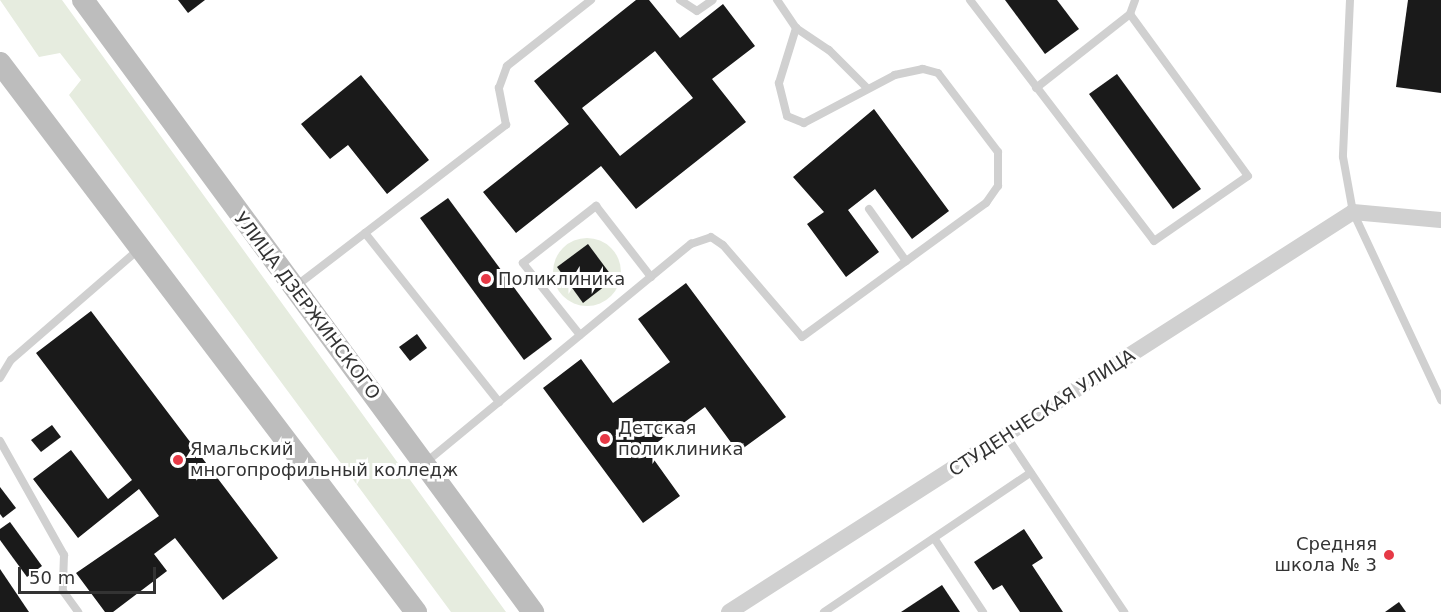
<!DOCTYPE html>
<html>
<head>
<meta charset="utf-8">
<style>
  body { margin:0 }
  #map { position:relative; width:1441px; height:612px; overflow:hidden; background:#fff; font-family:"DejaVu Sans",sans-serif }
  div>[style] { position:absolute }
  .green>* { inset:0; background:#e6ecdf }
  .round { border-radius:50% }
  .building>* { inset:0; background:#1a1a1a }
  .lane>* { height:8px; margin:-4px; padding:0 4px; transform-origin:4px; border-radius:4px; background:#d0d0d0 }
  .street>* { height:16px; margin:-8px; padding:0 8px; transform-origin:8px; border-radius:8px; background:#d0d0d0 }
  .secondary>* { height:22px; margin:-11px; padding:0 11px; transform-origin:11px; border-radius:11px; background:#bdbdbd }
  .dots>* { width:16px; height:16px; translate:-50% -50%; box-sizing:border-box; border:3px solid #fff; border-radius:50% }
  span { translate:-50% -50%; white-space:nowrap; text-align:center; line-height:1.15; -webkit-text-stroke:6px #fff; paint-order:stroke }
  .poi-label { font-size:18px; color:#333 }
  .left { translate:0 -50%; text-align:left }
  .right { translate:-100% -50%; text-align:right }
  .street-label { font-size:18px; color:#333 }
  .scale { position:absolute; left:18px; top:567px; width:138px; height:27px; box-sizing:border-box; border:3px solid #333; border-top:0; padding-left:8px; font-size:18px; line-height:21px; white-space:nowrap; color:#333; -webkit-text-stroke:4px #fff; paint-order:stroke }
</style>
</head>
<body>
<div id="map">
  <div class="green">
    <div style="clip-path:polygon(0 0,62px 0,506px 612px,451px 612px,69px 95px,81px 80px,60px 53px,39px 57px)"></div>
    <div class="round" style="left:553px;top:238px;width:68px;height:68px"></div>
  </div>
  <div class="building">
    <div style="clip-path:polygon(178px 0,205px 0,188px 13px)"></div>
    <div style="clip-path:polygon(evenodd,636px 0,649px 0,680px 38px,723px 4px,755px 46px,712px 79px,746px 122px,636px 209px,601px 166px,516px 233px,483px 192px,569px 124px,534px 81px,636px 0,655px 51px,693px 98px,620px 156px,582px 108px,655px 51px)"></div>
    <div style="clip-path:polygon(1005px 0,1057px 0,1079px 29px,1045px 54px)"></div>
    <div style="clip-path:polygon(1408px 0,1441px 0,1441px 93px,1396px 87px)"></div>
    <div style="clip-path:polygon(1117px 74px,1201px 189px,1173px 209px,1089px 94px)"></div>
    <div style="clip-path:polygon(361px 75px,429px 160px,387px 194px,348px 145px,330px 159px,301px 124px)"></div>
    <div style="clip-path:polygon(874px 109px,949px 211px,912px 239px,875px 189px,848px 210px,879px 252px,846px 277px,807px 224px,824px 212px,793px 177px)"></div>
    <div style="clip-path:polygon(448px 198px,552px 339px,524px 360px,420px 218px)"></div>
    <div style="clip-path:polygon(588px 244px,614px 279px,583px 303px,557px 267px)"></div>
    <div style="clip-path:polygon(686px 283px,786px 417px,738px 452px,705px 407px,647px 450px,680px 496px,643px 523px,543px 388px,581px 359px,613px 403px,670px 362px,638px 319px)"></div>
    <div style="clip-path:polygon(91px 311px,278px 558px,223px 600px,175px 538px,154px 554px,167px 571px,113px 612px,105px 612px,76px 573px,159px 516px,139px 489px,78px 538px,33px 479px,71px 450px,108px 499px,132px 480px,36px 353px)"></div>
    <div style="clip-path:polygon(417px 334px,427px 348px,410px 361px,399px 347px)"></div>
    <div style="clip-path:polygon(52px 425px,61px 437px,41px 452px,31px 440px)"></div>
    <div style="clip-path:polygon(0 487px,16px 508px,3px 518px,0 514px)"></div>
    <div style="clip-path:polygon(10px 522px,42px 566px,27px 577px,0 540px,0 529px)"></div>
    <div style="clip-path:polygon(1024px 529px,1043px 558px,1032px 565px,1063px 612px,1020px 612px,1002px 585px,993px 590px,974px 562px)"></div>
    <div style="clip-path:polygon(0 569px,29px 612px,0 612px)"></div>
    <div style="clip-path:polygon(942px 585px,960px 612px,901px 612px)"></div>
    <div style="clip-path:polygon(1399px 602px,1406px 612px,1385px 612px)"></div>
  </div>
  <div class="lane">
    <div style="left:680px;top:0;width:20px;rotate:33deg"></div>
    <div style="left:697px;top:11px;width:19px;rotate:-35deg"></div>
    <div style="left:970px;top:0;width:303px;rotate:52.6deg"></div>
    <div style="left:1154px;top:241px;width:114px;rotate:-34.7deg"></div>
    <div style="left:1248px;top:176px;width:200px;rotate:-126.1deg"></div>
    <div style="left:1130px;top:14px;width:15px;rotate:-70deg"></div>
    <div style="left:1350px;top:0;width:157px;rotate:92.6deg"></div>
    <div style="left:1343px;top:157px;width:56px;rotate:79.7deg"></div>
    <div style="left:1353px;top:212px;width:208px;rotate:64.9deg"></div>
    <div style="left:796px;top:28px;width:40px;rotate:34deg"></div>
    <div style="left:829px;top:50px;width:52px;rotate:45deg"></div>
    <div style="left:1036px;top:88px;width:120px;rotate:-38.2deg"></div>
    <div style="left:869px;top:209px;width:64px;rotate:54.6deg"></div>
    <div style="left:365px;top:233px;width:216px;rotate:51.6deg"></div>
    <div style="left:296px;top:286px;width:265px;rotate:-37.5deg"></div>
    <div style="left:506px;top:125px;width:38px;rotate:-101deg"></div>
    <div style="left:499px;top:88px;width:23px;rotate:-70deg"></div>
    <div style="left:507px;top:66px;width:107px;rotate:-38.2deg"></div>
    <div style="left:580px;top:335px;width:92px;rotate:-128.4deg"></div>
    <div style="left:523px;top:263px;width:93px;rotate:-38deg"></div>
    <div style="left:596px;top:206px;width:90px;rotate:52.2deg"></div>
    <div style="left:0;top:378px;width:21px;rotate:-59deg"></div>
    <div style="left:11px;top:360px;width:169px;rotate:-40.9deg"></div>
    <div style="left:1007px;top:437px;width:211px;rotate:56.2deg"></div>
    <div style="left:0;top:441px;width:131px;rotate:60.7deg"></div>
    <div style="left:64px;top:555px;width:36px;rotate:92deg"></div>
    <div style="left:63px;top:591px;width:26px;rotate:54deg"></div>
    <div style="left:425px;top:463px;width:345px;rotate:-39.5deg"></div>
    <div style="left:691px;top:244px;width:21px;rotate:-19deg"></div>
    <div style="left:711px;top:237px;width:14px;rotate:34deg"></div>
    <div style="left:723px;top:245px;width:121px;rotate:49.3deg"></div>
    <div style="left:802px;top:337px;width:228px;rotate:-36.1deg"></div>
    <div style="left:986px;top:203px;width:21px;rotate:-55deg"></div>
    <div style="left:998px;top:186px;width:34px;rotate:-90deg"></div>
    <div style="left:998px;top:152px;width:99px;rotate:-127.2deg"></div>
    <div style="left:938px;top:73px;width:16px;rotate:-165deg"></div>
    <div style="left:923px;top:69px;width:29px;rotate:168deg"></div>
    <div style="left:895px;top:75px;width:103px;rotate:152.2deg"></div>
    <div style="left:804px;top:123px;width:18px;rotate:-158deg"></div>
    <div style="left:787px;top:116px;width:34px;rotate:-104deg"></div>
    <div style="left:779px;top:83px;width:58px;rotate:-72.8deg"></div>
    <div style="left:796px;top:28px;width:34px;rotate:-124deg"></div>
    <div style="left:934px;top:538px;width:89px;rotate:56.5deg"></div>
    <div style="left:824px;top:612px;width:249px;rotate:-34deg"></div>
  </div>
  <div class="street">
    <div style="left:729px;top:612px;width:741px;rotate:-32.66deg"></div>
    <div style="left:1353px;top:212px;width:88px;rotate:5.2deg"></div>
  </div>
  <div class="secondary">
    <div style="left:83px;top:0;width:760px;rotate:53.67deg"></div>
    <div style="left:0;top:63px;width:689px;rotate:52.85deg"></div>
  </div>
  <div class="dots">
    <div style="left:486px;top:279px;background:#e63946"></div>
    <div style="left:605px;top:439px;background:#e63946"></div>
    <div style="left:178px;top:460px;background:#e63946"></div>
    <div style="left:1389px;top:555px;background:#e63946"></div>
  </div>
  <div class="poi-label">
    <span class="left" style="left:498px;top:279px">Поликлиника</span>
    <span class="left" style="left:618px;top:439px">Детская<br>поликлиника</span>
    <span class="left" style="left:190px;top:460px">Ямальский<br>многопрофильный колледж</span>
    <span class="right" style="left:1377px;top:555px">Средняя<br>школа № 3</span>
  </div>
  <div class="street-label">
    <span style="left:307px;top:306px;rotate:53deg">УЛИЦА ДЗЕРЖИНСКОГО</span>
    <span style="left:1042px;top:413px;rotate:-33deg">СТУДЕНЧЕСКАЯ УЛИЦА</span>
  </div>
  <div class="scale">50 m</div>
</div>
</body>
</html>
